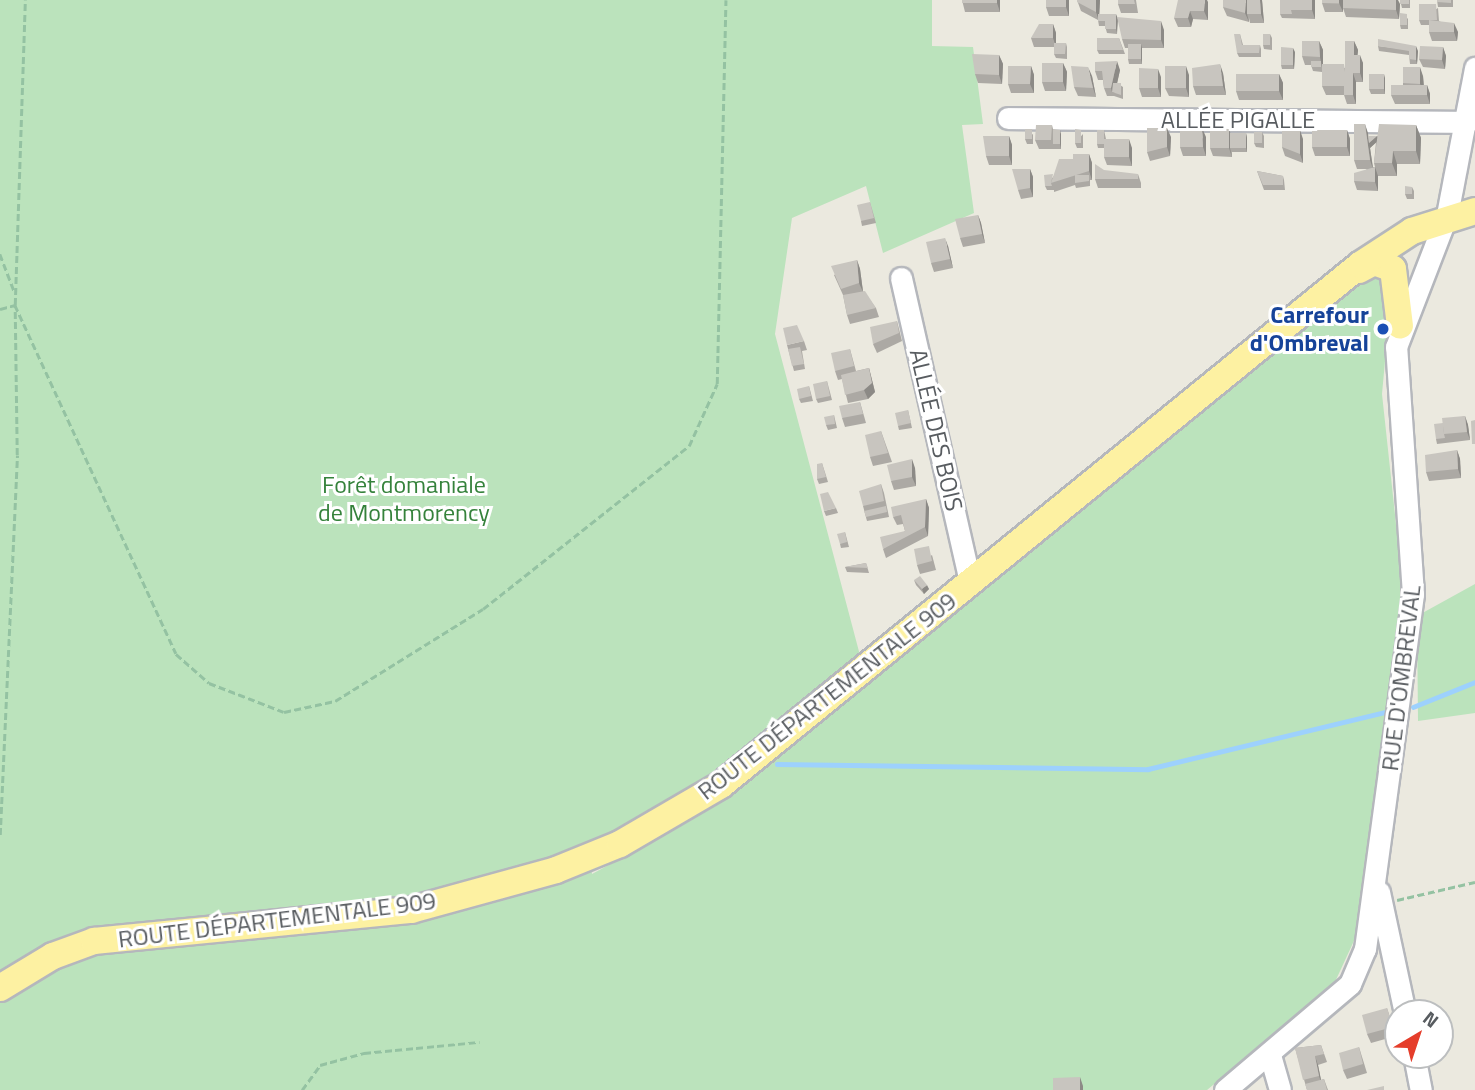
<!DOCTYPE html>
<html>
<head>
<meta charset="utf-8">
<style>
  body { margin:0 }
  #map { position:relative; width:1475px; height:1090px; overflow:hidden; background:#ebe9df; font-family:"Titillium Web",sans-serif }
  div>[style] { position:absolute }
  .green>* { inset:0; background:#bbe3bc }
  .stream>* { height:4.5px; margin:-2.25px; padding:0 2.25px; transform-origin:2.25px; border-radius:2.25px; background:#9dd1fd }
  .path>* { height:2.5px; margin-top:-1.25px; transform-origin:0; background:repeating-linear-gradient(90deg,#94c2a2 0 7px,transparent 0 10.5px) }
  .roads { filter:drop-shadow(2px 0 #b5b7bc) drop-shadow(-2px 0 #b5b7bc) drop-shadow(0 2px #b5b7bc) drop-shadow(0 -2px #b5b7bc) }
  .minor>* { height:21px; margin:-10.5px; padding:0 10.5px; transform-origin:10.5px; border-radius:10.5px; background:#fff }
  .major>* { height:26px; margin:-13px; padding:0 13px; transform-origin:13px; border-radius:13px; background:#fdf1a2 }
  .wall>* { inset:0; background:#aca9a4 }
  .shaded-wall>* { inset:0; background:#8c8a86 }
  .building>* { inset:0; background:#c8c5bf }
  .dots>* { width:19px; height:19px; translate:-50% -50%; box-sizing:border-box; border:4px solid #fff; border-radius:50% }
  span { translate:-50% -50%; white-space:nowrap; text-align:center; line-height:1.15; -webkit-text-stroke:6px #fff; paint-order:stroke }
  .street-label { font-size:24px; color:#585c60 }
  .transit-label { font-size:24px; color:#164399; font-weight:700 }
  .right { translate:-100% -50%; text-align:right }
  .park-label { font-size:24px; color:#35823b }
  .north { position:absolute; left:1384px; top:999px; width:70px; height:70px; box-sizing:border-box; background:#fff; border:2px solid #bcbebf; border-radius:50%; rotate:39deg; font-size:19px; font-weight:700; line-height:28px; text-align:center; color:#585c60 }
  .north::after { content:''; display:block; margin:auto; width:24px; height:32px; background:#e53e2b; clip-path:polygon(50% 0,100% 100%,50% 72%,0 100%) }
</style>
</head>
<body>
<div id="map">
  <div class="green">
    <div style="clip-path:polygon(0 0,932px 0,932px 46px,973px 47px,983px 124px,962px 125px,974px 213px,883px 253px,866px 186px,792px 218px,775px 334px,866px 678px,590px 858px,592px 874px,688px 822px,775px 761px,1128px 466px,1376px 270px,1392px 285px,1382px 394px,1400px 561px,1400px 624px,1359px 930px,1334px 984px,1207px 1090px,0 1090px)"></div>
    <div style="clip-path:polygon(1475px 584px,1475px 713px,1418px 721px,1417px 616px)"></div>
  </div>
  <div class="stream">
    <div style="left:1413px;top:707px;width:67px;rotate:-22deg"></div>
    <div style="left:777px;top:764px;width:371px;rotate:0.8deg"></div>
    <div style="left:1148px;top:769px;width:245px;rotate:-13.5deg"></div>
  </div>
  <div class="path">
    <div style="left:0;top:254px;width:39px;rotate:69deg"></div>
    <div style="left:15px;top:305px;width:384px;rotate:65.2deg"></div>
    <div style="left:176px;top:654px;width:44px;rotate:41.3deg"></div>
    <div style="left:209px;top:683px;width:80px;rotate:21.1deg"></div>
    <div style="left:284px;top:712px;width:52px;rotate:-12.2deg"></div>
    <div style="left:335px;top:701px;width:174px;rotate:-31.9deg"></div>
    <div style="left:483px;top:609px;width:263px;rotate:-38.4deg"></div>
    <div style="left:689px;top:446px;width:68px;rotate:-65.7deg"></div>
    <div style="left:717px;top:384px;width:384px;rotate:-88.7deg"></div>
    <div style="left:0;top:309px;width:16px;rotate:-15deg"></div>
    <div style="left:0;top:835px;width:380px;rotate:-87.4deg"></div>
    <div style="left:17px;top:455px;width:150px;rotate:-90.8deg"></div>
    <div style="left:15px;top:305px;width:305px;rotate:-88.1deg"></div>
    <div style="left:1397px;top:900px;width:80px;rotate:-13deg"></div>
    <div style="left:302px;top:1090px;width:31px;rotate:-54deg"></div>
    <div style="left:320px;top:1065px;width:46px;rotate:-15.3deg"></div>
    <div style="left:364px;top:1053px;width:116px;rotate:-5.5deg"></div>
  </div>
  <div class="roads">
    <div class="minor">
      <div style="left:1008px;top:118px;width:459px;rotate:0.5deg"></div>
      <div style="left:901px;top:278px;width:312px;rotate:77.2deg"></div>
      <div style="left:1379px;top:892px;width:124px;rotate:77.9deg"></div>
      <div style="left:1270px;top:1055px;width:36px;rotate:74deg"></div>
      <div style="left:1414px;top:1055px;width:36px;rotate:79deg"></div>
      <div style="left:1225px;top:1090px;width:164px;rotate:-40.3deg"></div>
      <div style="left:1350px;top:984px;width:38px;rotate:-67deg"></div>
      <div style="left:1365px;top:949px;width:358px;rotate:-82.3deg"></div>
      <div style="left:1413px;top:594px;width:248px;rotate:-93.9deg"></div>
      <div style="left:1396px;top:347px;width:142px;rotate:-68.9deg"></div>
      <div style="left:1447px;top:215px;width:150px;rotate:-79.2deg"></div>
    </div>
    <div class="major">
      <div style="left:1359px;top:270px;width:17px;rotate:-28deg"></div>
      <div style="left:1374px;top:262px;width:20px;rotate:20deg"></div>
      <div style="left:1393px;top:269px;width:57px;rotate:83deg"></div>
      <div style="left:0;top:988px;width:62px;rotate:-31.1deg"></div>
      <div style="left:53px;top:956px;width:44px;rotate:-20.1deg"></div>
      <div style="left:94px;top:941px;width:319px;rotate:-5.6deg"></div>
      <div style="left:411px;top:910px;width:150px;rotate:-15.4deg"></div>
      <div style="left:556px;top:870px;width:69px;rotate:-22.1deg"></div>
      <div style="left:620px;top:844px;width:117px;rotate:-30.3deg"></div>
      <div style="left:721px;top:785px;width:824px;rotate:-39.14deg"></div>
      <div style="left:1360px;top:265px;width:62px;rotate:-33.2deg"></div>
      <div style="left:1412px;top:231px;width:66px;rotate:-17.6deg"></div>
    </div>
  </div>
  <div class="wall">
    <div style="clip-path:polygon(962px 0,1000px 0,1000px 12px,965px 12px)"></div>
    <div style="clip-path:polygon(1046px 0,1069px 0,1069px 16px,1049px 16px,1046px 7px)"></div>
    <div style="clip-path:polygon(1077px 0,1100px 0,1099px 14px,1116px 14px,1117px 34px,1107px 33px,1105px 26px,1099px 26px,1098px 20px,1081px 11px)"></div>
    <div style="clip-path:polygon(1118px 0,1136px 0,1138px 13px,1121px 13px,1118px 4px)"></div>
    <div style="clip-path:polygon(1262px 0,1264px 23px,1250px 23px,1249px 18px,1249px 22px,1227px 16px,1223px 7px)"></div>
    <div style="clip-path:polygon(1315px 0,1315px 19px,1282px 18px,1280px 14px)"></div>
    <div style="clip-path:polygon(1400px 0,1410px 0,1410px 8px,1402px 8px)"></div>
    <div style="clip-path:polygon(1437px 0,1453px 0,1453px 7px,1438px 7px)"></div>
    <div style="clip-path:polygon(1208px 2px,1208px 20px,1193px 19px,1191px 27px,1178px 27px,1174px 18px)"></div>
    <div style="clip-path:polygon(1322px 3px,1400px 4px,1399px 19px,1346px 17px,1343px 8px,1343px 12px,1325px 12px)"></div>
    <div style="clip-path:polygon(1438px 8px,1439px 21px,1458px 32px,1457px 41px,1432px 41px,1429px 32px,1429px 25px,1421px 25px,1419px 20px)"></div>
    <div style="clip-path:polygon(1408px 18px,1408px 29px,1401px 29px,1400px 25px)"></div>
    <div style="clip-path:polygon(1053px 24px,1056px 33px,1056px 43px,1066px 43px,1067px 47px,1067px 59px,1056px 58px,1054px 54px,1054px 47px,1034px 47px,1031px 38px)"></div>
    <div style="clip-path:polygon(1164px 30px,1164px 48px,1142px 48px,1142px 64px,1129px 64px,1128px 59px,1128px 48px,1125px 48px,1122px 39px)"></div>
    <div style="clip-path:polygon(1240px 34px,1243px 45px,1260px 45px,1261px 49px,1261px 57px,1239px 57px,1237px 53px)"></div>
    <div style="clip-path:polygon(1270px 34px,1272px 38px,1272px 50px,1264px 49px,1263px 45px)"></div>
    <div style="clip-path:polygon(1119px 38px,1125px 54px,1099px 54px,1097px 50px)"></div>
    <div style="clip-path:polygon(1319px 41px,1323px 50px,1323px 64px,1345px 68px,1354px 41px,1358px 50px,1357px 55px,1363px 63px,1363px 82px,1356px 82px,1356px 104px,1347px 104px,1344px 95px,1326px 95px,1322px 86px,1322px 72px,1313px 71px,1311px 65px,1305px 65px,1302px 56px)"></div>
    <div style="clip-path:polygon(1378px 46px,1418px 51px,1417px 64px,1410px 64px,1409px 55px,1379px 51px)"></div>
    <div style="clip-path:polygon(1443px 47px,1446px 56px,1445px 69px,1423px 67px,1419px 59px)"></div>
    <div style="clip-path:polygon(1295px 52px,1294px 69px,1282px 69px,1281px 65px)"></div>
    <div style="clip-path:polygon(999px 55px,1003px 64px,1002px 84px,978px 83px,975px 74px)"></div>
    <div style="clip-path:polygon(1063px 63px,1067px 72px,1066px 91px,1045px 91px,1042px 82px)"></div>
    <div style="clip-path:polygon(1031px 66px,1034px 75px,1034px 93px,1011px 93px,1008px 84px)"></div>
    <div style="clip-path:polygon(1120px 70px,1117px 83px,1123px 87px,1123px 99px,1114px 96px,1107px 96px,1104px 88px,1103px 80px,1098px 80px,1095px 71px)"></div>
    <div style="clip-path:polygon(1223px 73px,1226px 95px,1196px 95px,1193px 86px)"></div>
    <div style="clip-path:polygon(1279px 74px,1283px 83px,1283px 100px,1239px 100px,1236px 91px)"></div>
    <div style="clip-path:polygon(1189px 75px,1189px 97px,1169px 96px,1165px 88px)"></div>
    <div style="clip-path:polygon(1092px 76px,1096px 97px,1078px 96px,1074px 87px)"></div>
    <div style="clip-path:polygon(1423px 76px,1424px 85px,1427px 85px,1430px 94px,1430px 104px,1395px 104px,1391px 95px,1403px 85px,1403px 83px)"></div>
    <div style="clip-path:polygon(1161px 77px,1161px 97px,1142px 97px,1139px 88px)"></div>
    <div style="clip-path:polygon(1385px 78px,1385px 94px,1371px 94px,1369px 89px)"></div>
    <div style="clip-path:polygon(evenodd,1365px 124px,1368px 136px,1377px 136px,1416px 125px,1421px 138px,1420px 164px,1397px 164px,1397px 176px,1378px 176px,1378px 191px,1357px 190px,1354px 181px,1367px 169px,1357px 169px,1354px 160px,1365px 124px,1376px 142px,1374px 163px,1375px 167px,1373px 167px,1370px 148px,1376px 142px)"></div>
    <div style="clip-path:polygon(1052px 125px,1053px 129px,1061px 134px,1061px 149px,1039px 149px,1035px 140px)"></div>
    <div style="clip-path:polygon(1104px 130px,1106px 139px,1132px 148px,1132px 166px,1107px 165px,1104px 157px,1104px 148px,1098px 148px,1097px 144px)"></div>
    <div style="clip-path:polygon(1347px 130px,1350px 139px,1350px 156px,1315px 156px,1312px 147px)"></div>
    <div style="clip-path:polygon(1262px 132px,1264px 136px,1264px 148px,1256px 147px,1254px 143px)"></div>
    <div style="clip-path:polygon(1246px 133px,1247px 138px,1247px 152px,1232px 152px,1232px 157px,1213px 156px,1210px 148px)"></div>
    <div style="clip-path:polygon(1033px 134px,1033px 144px,1027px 144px,1025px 139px)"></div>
    <div style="clip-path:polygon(1083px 134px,1083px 148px,1077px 148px,1075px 143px)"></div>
    <div style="clip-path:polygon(1009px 136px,1012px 145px,1012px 165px,989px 165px,986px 156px)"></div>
    <div style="clip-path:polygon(1171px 137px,1170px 156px,1150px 161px,1147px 152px)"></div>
    <div style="clip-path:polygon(1206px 137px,1206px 156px,1183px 156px,1180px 147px)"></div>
    <div style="clip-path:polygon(1303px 139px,1303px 163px,1285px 156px,1282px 147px)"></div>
    <div style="clip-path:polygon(1089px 154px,1092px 163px,1092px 180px,1090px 180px,1090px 186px,1076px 188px,1075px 185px,1054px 192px,1054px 190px,1047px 190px,1045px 186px,1054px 176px)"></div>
    <div style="clip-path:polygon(1030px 169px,1033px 177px,1033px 197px,1021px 199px,1018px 190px)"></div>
    <div style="clip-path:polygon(1257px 171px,1283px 176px,1284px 180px,1285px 190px,1264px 190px)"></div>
    <div style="clip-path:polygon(1138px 174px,1141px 183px,1141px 188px,1098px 188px,1095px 179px)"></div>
    <div style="clip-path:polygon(1412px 187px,1414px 191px,1414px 199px,1407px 199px,1405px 194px)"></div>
    <div style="clip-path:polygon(870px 202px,876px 223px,862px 226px,861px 221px)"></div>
    <div style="clip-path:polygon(978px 215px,981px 223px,985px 243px,963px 247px,960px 238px)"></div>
    <div style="clip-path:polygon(948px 246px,953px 268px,934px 272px,931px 263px)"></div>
    <div style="clip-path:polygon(857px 260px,860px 269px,863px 291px,876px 308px,879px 317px,850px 324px,847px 315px,843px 295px,834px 275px)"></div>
    <div style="clip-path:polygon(897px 321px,902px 341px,877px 353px,873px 344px)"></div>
    <div style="clip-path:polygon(804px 341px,807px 350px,802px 351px,805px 369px,794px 371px,787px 345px)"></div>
    <div style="clip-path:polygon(850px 349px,856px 371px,869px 368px,875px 392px,868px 399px,848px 403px,842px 379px,838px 380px,835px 371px)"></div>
    <div style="clip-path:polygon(827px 381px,832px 400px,818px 403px,816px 399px)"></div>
    <div style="clip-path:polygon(809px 386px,813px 401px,801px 403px,799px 399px)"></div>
    <div style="clip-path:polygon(860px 402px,866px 423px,845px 427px,842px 418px)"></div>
    <div style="clip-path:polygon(908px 410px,912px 428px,899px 430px,898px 426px)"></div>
    <div style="clip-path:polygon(834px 415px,837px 428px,828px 430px,826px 425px)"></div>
    <div style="clip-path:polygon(1465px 416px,1468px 425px,1470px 440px,1437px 444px,1436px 439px,1443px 423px)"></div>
    <div style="clip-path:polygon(881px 431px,892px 462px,873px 466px,870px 457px)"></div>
    <div style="clip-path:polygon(1457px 450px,1460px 459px,1461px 478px,1429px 481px,1426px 472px)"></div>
    <div style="clip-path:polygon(822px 463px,828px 482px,819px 484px,817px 479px)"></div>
    <div style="clip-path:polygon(915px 468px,916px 486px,894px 490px,891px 481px)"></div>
    <div style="clip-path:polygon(881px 484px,884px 493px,889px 517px,867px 521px,863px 506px)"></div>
    <div style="clip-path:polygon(926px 499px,929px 508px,928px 536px,886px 558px,883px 549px,905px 531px,903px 524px,897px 525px,893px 517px)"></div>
    <div style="clip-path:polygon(836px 508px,838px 513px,826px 516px,824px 511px)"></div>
    <div style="clip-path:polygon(845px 532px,849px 547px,841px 548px,840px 544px)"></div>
    <div style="clip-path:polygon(932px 555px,936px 570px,920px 574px,917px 565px)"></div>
    <div style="clip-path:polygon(866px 563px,869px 573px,847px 572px,845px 567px)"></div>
    <div style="clip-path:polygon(914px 580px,929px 589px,924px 594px,916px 585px)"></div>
    <div style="clip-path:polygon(1387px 1008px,1396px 1036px,1371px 1043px,1367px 1034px)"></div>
    <div style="clip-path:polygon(1398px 1043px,1398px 1055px,1404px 1055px,1405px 1058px,1398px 1059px,1396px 1055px)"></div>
    <div style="clip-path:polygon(1321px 1045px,1327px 1062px,1318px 1065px,1321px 1080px,1324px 1079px,1328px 1090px,1307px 1090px,1295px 1048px)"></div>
    <div style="clip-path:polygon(1359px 1047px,1367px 1073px,1347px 1079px,1343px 1070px)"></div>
  </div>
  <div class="shaded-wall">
    <div style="clip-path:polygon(997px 0,1000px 0,1000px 12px,997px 3px)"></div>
    <div style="clip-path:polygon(1066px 0,1069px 0,1069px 16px,1066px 7px)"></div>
    <div style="clip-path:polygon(1096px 0,1100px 0,1099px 21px,1096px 12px)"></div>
    <div style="clip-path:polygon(1205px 0,1207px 0,1208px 2px,1208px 20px,1204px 11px)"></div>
    <div style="clip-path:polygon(1246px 0,1249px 0,1247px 14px,1249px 22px,1245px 13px)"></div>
    <div style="clip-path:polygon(1260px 0,1262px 0,1264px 23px,1261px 14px)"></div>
    <div style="clip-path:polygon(1312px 0,1315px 0,1315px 19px,1312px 10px)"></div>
    <div style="clip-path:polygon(1339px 0,1343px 0,1343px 12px,1339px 3px)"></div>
    <div style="clip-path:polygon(1396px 0,1398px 0,1400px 4px,1399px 19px,1396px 10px)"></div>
    <div style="clip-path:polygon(1190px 11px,1193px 19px,1191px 27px,1188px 18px)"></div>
    <div style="clip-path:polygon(1116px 14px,1118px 19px,1117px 34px,1116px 29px)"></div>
    <div style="clip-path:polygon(1161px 21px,1164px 30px,1164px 48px,1161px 40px)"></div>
    <div style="clip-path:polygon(1454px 23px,1458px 32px,1457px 41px,1454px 32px)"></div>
    <div style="clip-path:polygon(1053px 24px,1056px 33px,1056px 47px,1053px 38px)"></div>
    <div style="clip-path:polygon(1319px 41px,1323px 50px,1323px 72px,1320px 57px)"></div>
    <div style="clip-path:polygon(1354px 41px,1358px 50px,1357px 64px,1354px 55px)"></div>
    <div style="clip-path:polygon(1141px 44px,1142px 48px,1142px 64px,1141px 59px)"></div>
    <div style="clip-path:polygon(1416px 46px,1418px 51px,1417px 64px,1416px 60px)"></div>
    <div style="clip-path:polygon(1443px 47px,1446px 56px,1445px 69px,1442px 60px)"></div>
    <div style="clip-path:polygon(1293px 48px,1295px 52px,1294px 69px,1293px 65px)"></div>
    <div style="clip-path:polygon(999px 55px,1003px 64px,1002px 84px,999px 75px)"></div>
    <div style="clip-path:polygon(1360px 55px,1363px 63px,1363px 82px,1360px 73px)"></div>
    <div style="clip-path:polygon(1117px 61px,1120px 70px,1115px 93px,1112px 92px,1111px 88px)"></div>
    <div style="clip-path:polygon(1063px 63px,1067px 72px,1066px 91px,1063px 82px)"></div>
    <div style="clip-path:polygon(1220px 64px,1223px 73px,1226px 95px,1223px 86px)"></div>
    <div style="clip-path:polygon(1031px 66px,1034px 75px,1034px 93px,1030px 84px)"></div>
    <div style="clip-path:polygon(1186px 66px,1189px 75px,1189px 97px,1186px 88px)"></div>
    <div style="clip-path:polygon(1088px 67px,1092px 76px,1096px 97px,1093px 88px)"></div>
    <div style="clip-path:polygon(1420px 67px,1423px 76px,1424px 92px,1420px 84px)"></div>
    <div style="clip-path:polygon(1158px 69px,1161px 77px,1161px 97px,1158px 88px)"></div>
    <div style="clip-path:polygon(1353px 73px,1356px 82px,1356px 104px,1353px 95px)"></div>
    <div style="clip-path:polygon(1279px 74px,1283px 83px,1283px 100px,1279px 91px)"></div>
    <div style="clip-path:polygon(1384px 74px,1385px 78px,1385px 94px,1384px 89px)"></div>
    <div style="clip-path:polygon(1427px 85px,1430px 94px,1430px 104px,1427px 95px)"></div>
    <div style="clip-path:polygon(1365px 124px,1368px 133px,1369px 143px,1377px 136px,1379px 140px,1370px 148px,1373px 169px,1370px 160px)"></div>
    <div style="clip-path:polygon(1416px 125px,1421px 138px,1420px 164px,1416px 151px)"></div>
    <div style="clip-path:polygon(1167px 128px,1171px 137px,1170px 156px,1167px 147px)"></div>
    <div style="clip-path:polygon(1202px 128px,1206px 137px,1206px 156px,1203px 147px)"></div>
    <div style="clip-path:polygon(1229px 129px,1232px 138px,1230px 148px,1232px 157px,1229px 148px)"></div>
    <div style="clip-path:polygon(1060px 130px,1061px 134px,1061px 149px,1060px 144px)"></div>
    <div style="clip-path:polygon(1300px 130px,1303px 139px,1303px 163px,1300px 154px)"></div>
    <div style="clip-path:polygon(1347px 130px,1350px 139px,1350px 156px,1347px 147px)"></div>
    <div style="clip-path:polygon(1246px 133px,1247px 138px,1247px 152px,1246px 148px)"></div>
    <div style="clip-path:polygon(1009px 136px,1012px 145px,1012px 165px,1009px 156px)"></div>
    <div style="clip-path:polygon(1129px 139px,1132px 148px,1132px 166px,1129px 157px)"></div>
    <div style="clip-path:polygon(1393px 151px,1397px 164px,1397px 176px,1392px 163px)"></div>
    <div style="clip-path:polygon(1089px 154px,1092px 163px,1092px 180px,1089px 171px)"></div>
    <div style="clip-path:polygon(1375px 167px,1378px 176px,1378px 191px,1375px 182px)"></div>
    <div style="clip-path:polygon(1030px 169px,1033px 177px,1033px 197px,1030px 188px)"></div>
    <div style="clip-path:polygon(978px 215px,981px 223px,985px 243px,982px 234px)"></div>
    <div style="clip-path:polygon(945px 238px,948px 246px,953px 268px,950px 259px)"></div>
    <div style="clip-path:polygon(857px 260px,860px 269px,863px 292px,859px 283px)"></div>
    <div style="clip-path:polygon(869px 368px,875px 392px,868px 399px,864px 390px)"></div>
    <div style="clip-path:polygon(1465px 416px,1468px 425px,1470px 440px,1467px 432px)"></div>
    <div style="clip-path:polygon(1457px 450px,1460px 459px,1461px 478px,1458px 469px)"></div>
    <div style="clip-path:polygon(912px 459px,915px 468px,916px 486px,912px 477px)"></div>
    <div style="clip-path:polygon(926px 499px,929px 508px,928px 536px,925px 527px)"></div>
    <div style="clip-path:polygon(927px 585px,929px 589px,924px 594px,922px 589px)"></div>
    <div style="clip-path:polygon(1315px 1056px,1318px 1065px,1322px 1085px,1319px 1076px)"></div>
    <div style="clip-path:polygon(1080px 1077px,1083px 1086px,1083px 1090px,1080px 1090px)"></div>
  </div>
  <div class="building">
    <div style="clip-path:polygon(962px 0,997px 0,997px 3px,962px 3px)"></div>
    <div style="clip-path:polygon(1046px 0,1066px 0,1066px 7px,1046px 7px)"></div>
    <div style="clip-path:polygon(1077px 0,1096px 0,1096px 12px,1077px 2px)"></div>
    <div style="clip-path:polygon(1118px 0,1134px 0,1135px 4px,1118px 4px)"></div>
    <div style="clip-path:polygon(1178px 0,1205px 0,1204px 11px,1190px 11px,1188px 18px,1174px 18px)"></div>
    <div style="clip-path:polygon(1223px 0,1246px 0,1245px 13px,1223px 7px)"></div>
    <div style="clip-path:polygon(1247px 0,1260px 0,1261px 14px,1247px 14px)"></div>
    <div style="clip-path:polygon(1280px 0,1291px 0,1291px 10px,1292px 14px,1280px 14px)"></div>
    <div style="clip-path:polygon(1291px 0,1312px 0,1312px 10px,1291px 10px)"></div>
    <div style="clip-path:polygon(1322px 0,1339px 0,1339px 3px,1322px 3px)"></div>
    <div style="clip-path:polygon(1343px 0,1396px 0,1396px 10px,1343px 8px)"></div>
    <div style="clip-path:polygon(1400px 0,1409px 0,1409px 4px,1400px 4px)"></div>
    <div style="clip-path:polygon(1437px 0,1451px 0,1451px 3px,1437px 2px)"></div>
    <div style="clip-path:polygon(1419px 4px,1436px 4px,1437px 20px,1419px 20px)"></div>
    <div style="clip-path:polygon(1400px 13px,1407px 14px,1407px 25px,1400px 25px)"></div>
    <div style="clip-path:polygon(1098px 14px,1116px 14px,1116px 29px,1105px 29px,1105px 21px,1098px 21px)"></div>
    <div style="clip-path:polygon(1117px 17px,1161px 21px,1161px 40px,1122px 39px)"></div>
    <div style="clip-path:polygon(1429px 20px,1454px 23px,1454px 32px,1429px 32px)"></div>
    <div style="clip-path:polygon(1039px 24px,1053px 24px,1053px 38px,1031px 38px)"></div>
    <div style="clip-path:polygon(1234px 34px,1240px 34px,1242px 45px,1260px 45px,1259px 53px,1237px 53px)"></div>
    <div style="clip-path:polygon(1263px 34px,1270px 34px,1270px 45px,1263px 45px)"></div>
    <div style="clip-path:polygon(1097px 38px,1119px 38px,1123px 50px,1097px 50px)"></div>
    <div style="clip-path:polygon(1378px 39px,1416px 46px,1416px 60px,1409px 59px,1409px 51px,1378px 46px)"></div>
    <div style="clip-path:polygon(1302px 41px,1319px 41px,1320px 57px,1302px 56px)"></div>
    <div style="clip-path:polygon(1345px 41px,1354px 41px,1354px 55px,1360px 55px,1360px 73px,1353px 73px,1353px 95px,1344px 95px,1344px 86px,1322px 86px,1322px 64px,1344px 64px,1345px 72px)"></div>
    <div style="clip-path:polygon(1054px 43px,1066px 43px,1065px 54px,1054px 54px)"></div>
    <div style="clip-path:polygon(1128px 44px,1141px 44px,1141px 59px,1128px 59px)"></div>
    <div style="clip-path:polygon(1420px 46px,1443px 47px,1442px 60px,1419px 59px)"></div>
    <div style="clip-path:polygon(1281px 47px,1293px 48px,1293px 65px,1281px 65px)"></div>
    <div style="clip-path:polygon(972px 54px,999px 55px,999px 75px,975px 74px)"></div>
    <div style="clip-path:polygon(1117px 61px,1111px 88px,1104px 88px,1102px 71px,1095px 71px,1095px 62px)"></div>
    <div style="clip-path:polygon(1311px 61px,1321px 61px,1321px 67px,1311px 67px)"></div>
    <div style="clip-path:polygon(1042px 63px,1063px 63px,1063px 82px,1042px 82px)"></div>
    <div style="clip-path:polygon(1220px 64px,1223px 86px,1193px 86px,1192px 68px)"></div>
    <div style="clip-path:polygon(1008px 66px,1031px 66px,1030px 84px,1008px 84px)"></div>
    <div style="clip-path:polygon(1071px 66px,1088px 67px,1093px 88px,1074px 87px)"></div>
    <div style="clip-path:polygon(1165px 66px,1186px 66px,1186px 88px,1165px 88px)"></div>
    <div style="clip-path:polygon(1403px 67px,1420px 67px,1420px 84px,1403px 83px)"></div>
    <div style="clip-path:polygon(1139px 68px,1158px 69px,1158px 88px,1139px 88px)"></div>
    <div style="clip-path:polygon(1236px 74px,1279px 74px,1279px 91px,1236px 91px)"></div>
    <div style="clip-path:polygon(1369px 74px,1384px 74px,1384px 89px,1369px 89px)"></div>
    <div style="clip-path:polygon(1113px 83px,1121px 83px,1121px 95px,1112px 92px)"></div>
    <div style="clip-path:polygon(1391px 85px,1427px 85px,1427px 95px,1391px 95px)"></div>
    <div style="clip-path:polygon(1354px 124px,1365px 124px,1370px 160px,1354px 160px)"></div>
    <div style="clip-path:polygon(1379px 124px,1416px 125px,1416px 151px,1393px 151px,1392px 163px,1374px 163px)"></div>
    <div style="clip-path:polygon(1036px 125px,1052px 125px,1051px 140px,1035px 140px)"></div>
    <div style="clip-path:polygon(1147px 128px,1167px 128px,1167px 147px,1147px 152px)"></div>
    <div style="clip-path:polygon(1180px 128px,1202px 128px,1203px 147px,1180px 147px)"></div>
    <div style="clip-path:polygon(1210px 128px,1229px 129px,1229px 148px,1210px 148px)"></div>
    <div style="clip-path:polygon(1025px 129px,1032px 129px,1032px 139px,1025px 139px)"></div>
    <div style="clip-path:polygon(1053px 129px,1060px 130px,1060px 144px,1053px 144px)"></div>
    <div style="clip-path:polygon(1075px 129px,1081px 130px,1081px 143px,1075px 143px)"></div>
    <div style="clip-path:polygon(1282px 129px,1300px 130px,1300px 154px,1282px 147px)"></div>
    <div style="clip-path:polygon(1097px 130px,1104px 130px,1104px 144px,1097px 144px)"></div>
    <div style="clip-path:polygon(1312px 130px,1347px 130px,1347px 147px,1312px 147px)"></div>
    <div style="clip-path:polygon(1254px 132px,1262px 132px,1262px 143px,1254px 143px)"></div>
    <div style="clip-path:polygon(1230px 133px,1246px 133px,1246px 148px,1230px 148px)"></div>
    <div style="clip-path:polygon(983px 136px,1009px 136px,1009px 156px,986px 156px)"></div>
    <div style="clip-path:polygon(1368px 136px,1377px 136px,1369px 143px)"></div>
    <div style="clip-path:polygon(1104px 139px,1129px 139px,1129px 157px,1104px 157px)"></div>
    <div style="clip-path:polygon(1073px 154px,1089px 154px,1089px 171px,1051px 183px,1059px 159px,1073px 159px)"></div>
    <div style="clip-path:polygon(1095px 164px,1104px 170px,1138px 174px,1138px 179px,1095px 179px)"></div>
    <div style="clip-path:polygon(1375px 167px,1375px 182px,1354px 181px,1354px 173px)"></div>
    <div style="clip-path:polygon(1012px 169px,1030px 169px,1030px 188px,1018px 190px)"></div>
    <div style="clip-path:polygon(1257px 171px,1283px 176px,1283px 185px,1263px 185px)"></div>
    <div style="clip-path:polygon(1053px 174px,1051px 183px,1052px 186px,1045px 186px,1044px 175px)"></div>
    <div style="clip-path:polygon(1075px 175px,1089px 175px,1089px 181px,1075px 183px)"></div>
    <div style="clip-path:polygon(1405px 186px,1412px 187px,1412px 194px,1405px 194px)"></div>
    <div style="clip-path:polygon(870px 202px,874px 218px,861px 221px,857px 205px)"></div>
    <div style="clip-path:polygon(978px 215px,982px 234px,960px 238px,955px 219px)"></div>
    <div style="clip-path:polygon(945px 238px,950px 259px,931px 263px,926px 242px)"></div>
    <div style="clip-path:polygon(857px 260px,859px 283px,841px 289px,831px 266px)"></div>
    <div style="clip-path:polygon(865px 291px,876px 308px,847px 315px,843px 295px)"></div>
    <div style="clip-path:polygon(897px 321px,899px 333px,873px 344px,870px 327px)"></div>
    <div style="clip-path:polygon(797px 325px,804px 341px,787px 345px,783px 328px)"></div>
    <div style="clip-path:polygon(800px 347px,804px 364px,792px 366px,788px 349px)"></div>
    <div style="clip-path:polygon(850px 349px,854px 366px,835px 371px,831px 353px)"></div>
    <div style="clip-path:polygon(869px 368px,872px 383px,864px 390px,845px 395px,841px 375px)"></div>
    <div style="clip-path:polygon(827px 381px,830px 396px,816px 399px,813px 384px)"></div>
    <div style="clip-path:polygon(809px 386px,811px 396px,799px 399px,797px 389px)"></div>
    <div style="clip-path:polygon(860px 402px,863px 414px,842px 418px,839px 406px)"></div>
    <div style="clip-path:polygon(908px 410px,911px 423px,898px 426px,895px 413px)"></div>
    <div style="clip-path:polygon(834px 415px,835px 424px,826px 425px,824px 417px)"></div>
    <div style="clip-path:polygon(1465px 416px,1467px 432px,1444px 434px,1442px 418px)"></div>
    <div style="clip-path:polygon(1475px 420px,1475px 444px,1472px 444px,1471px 421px)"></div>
    <div style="clip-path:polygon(1443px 423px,1444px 434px,1445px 438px,1436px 439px,1434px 424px)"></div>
    <div style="clip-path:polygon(881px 431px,888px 453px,870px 457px,865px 435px)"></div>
    <div style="clip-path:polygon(1457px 450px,1458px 469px,1426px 472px,1425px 455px)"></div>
    <div style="clip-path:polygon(912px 459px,912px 477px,891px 481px,887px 465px)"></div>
    <div style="clip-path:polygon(822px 463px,826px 477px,817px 479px,817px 464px)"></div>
    <div style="clip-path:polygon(881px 484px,884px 501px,863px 506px,859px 491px)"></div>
    <div style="clip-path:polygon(828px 492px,836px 508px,824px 511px,820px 494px)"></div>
    <div style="clip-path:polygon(926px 499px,925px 527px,883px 549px,880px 537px,905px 531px,901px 515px,893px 517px,891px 507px)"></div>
    <div style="clip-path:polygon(886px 506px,887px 512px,866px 517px,864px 511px)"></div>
    <div style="clip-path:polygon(845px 532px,847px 542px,840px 544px,837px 534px)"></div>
    <div style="clip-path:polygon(929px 546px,932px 561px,917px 565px,914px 549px)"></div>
    <div style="clip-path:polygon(866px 563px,868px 568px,845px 567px)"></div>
    <div style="clip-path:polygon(920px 576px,927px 585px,922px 589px,914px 580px)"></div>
    <div style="clip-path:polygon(1387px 1008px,1393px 1027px,1367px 1034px,1362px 1015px)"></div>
    <div style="clip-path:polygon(1394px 1043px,1398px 1043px,1398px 1054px,1396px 1055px)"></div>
    <div style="clip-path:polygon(1321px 1045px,1324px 1054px,1315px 1056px,1319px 1076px,1303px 1080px,1295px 1048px)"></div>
    <div style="clip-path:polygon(1359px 1047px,1363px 1064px,1343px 1070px,1339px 1053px)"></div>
    <div style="clip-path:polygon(1080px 1077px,1080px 1090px,1053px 1090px,1053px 1078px)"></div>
    <div style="clip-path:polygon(1324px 1079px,1327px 1090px,1307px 1090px,1305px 1084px)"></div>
    <div style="clip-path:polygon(1384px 1086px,1384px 1090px,1367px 1090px)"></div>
  </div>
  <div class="dots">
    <div style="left:1383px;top:329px;background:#1a4fb4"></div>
  </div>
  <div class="street-label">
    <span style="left:1238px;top:120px">ALLÉE PIGALLE</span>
    <span style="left:936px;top:430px;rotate:77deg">ALLÉE DES BOIS</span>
    <span style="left:1401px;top:678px;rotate:-83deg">RUE D'OMBREVAL</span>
    <span style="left:827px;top:696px;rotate:-38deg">ROUTE DÉPARTEMENTALE 909</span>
    <span style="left:277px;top:920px;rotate:-7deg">ROUTE DÉPARTEMENTALE 909</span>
  </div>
  <div class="transit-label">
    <span class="right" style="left:1369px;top:329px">Carrefour<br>d'Ombreval</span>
  </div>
  <div class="park-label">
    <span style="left:404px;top:499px">Forêt domaniale<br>de Montmorency</span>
  </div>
  <div class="north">N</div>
</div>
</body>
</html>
